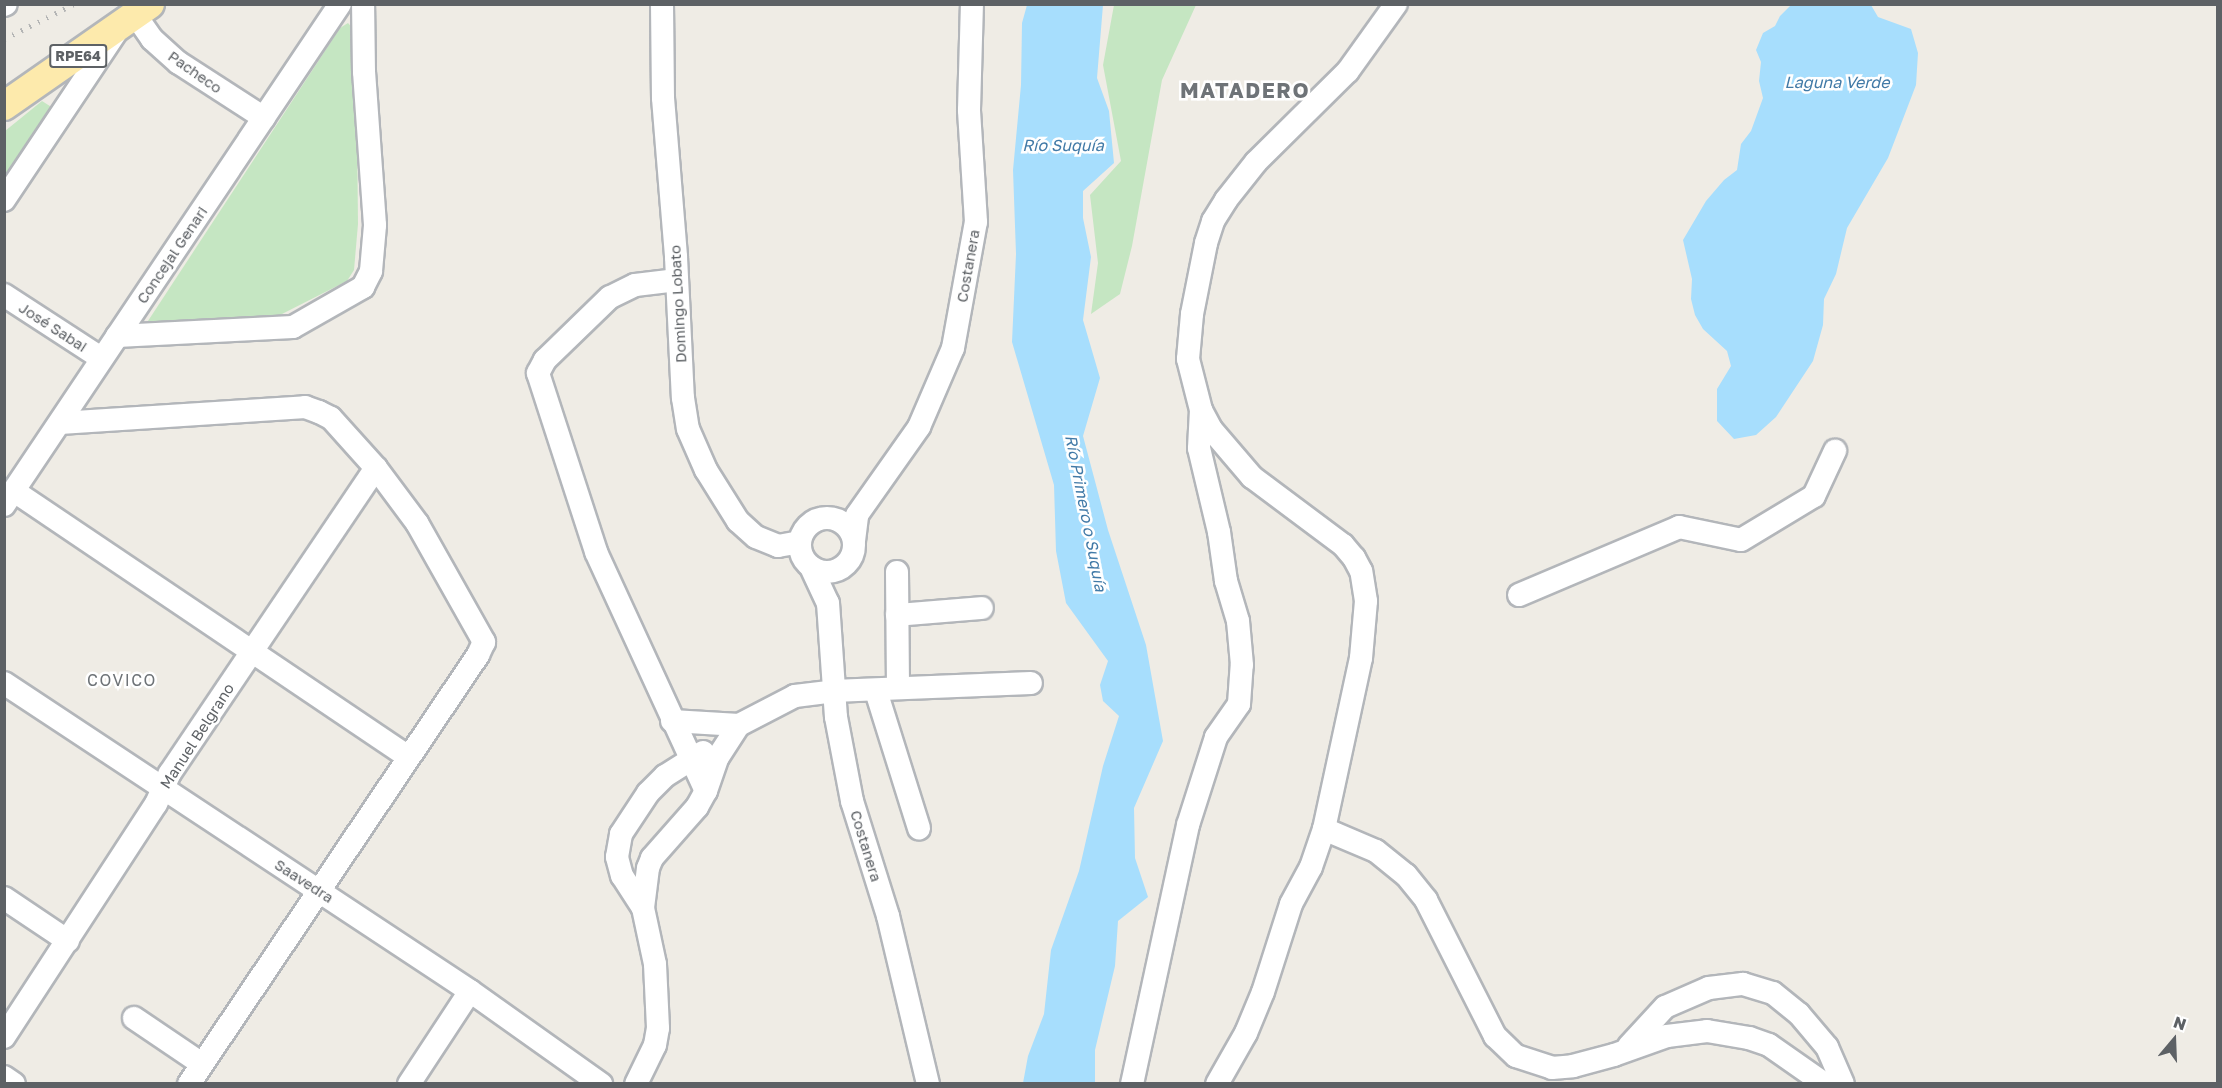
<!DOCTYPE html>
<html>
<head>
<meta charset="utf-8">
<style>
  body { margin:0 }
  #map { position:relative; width:2222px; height:1088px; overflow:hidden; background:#efece5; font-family:"Golos Text",sans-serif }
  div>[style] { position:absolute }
  .green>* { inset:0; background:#c5e6c2 }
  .water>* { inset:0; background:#a7defd }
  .roads { filter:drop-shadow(2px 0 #b3b6ba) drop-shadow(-2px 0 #b3b6ba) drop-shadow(0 2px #b3b6ba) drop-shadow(0 -2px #b3b6ba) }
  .minor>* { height:22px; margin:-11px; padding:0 11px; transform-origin:11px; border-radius:11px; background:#fff }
  .minor>.ring { margin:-11px; padding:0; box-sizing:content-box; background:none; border:22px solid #fff; border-radius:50% }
  .major>* { height:28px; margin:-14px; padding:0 14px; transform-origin:14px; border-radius:14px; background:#fdeaac }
  .rail>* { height:4.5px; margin-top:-2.25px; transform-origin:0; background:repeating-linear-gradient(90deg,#b4b5b5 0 1.5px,transparent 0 9.5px) }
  span { translate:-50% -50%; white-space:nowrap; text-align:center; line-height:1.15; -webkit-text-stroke:5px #fff; paint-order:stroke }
  .shield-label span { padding:2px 4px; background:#fff; border:2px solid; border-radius:4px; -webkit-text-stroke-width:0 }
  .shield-label { font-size:14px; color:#5d6165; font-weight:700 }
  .street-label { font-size:15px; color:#5d6165 }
  .water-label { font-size:16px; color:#417aa7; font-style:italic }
  .neighbourhood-label { font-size:16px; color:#6e7377; letter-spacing:1.5px }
  .district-label { font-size:21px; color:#6e7377; font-weight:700; letter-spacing:1.5px }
  .frame { position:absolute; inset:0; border:6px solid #5d6165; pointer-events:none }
  .north { position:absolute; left:2144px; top:1010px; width:60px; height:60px; -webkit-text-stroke:4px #fff; paint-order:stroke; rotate:19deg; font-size:16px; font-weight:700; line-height:24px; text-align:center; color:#5d6165 }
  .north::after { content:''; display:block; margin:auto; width:21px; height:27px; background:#5d6165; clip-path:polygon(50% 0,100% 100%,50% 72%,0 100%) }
</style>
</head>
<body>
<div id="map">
  <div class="green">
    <div style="clip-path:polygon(1114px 5px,1196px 5px,1162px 80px,1132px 246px,1120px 294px,1091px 314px,1098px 263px,1090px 195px,1121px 161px,1103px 65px)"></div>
    <div style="clip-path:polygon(348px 23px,356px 32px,358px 224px,354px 270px,347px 281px,280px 315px,146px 324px,340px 28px)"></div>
    <div style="clip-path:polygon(42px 101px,53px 108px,5px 180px,5px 131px)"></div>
  </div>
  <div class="water">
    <div style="clip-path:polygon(1027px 5px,1103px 5px,1097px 78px,1109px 111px,1114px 163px,1083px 191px,1083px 218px,1091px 257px,1083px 320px,1100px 378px,1083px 436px,1108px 530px,1146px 645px,1163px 741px,1134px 808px,1135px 858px,1148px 897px,1118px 921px,1115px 966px,1095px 1050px,1095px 1083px,1023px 1083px,1028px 1056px,1044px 1014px,1051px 950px,1079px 871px,1103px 766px,1119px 716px,1103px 701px,1100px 685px,1108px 661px,1066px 603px,1056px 551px,1054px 485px,1012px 342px,1016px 254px,1013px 170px,1021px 85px,1022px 23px)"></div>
    <div style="clip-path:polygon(1791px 5px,1871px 5px,1878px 17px,1911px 29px,1918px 53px,1916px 85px,1888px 158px,1847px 228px,1836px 274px,1824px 299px,1823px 325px,1813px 361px,1776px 417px,1756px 435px,1734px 439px,1717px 421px,1717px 389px,1731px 366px,1727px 351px,1703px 329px,1695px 315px,1691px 299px,1692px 279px,1683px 240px,1706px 201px,1724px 180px,1737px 170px,1741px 144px,1751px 131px,1763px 98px,1759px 81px,1761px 62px,1756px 50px,1763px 33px,1775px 26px,1780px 16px)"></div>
  </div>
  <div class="roads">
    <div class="minor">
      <div style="left:662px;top:4px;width:94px;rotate:89.4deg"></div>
      <div style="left:663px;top:98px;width:160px;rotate:85.3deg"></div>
      <div style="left:676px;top:257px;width:141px;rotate:87.2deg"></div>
      <div style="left:683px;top:398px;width:31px;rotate:81deg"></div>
      <div style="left:688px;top:429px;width:45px;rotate:66.3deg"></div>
      <div style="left:706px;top:470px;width:60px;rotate:57.9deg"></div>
      <div style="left:738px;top:521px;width:24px;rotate:42deg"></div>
      <div style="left:756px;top:537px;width:24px;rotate:22deg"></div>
      <div style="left:778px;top:546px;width:22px;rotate:-10deg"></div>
      <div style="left:4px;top:5px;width:2px;rotate:-27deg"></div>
      <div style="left:136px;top:16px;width:28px;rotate:55deg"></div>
      <div style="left:152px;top:39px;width:36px;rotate:42deg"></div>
      <div style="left:179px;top:63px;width:101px;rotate:32.9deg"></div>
      <div style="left:4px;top:200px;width:206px;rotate:-56.3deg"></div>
      <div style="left:677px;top:280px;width:42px;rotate:173.2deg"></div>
      <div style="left:635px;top:285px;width:28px;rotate:154deg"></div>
      <div style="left:610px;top:297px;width:91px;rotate:135.9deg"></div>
      <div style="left:545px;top:360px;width:15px;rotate:118deg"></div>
      <div style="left:538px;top:373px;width:188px;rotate:72deg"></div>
      <div style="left:596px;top:552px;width:263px;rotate:65.3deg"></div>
      <div style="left:4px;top:295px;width:116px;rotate:33deg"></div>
      <div style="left:117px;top:336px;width:176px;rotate:-2.9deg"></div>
      <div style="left:293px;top:327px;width:81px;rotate:-29.7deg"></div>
      <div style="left:363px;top:287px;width:18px;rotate:-63deg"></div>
      <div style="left:371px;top:271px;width:46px;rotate:-85deg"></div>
      <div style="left:375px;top:225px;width:153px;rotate:-94.1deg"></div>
      <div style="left:364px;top:72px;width:68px;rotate:-90.8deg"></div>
      <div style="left:60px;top:423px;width:246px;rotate:-3.7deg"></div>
      <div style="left:305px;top:407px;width:15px;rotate:20deg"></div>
      <div style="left:319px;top:412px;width:13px;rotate:27deg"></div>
      <div style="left:331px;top:418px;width:67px;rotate:48deg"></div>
      <div style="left:376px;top:468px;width:69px;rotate:53.3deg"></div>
      <div style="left:417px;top:523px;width:137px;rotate:60.6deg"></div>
      <div style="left:484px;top:642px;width:14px;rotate:115deg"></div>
      <div style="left:478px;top:655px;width:517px;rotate:123.97deg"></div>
      <div style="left:14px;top:491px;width:476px;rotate:34deg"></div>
      <div style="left:4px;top:505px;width:603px;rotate:-56.15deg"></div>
      <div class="ring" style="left:800px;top:518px;width:32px;height:32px"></div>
      <div style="left:854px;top:541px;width:26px;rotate:-83deg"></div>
      <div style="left:857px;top:515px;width:108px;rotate:-54.8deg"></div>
      <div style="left:919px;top:427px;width:86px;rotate:-66.7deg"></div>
      <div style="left:953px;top:348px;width:128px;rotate:-79.7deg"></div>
      <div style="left:976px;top:222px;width:112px;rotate:-93.6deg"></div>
      <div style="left:969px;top:110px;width:106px;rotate:-88.4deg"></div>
      <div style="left:811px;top:567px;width:40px;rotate:65deg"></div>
      <div style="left:828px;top:603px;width:114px;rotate:86deg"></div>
      <div style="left:836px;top:717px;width:86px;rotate:79.2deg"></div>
      <div style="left:852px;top:801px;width:121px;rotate:72.6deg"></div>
      <div style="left:888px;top:916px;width:173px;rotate:76.6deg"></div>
      <div style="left:897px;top:572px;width:116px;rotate:89.5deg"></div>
      <div style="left:1519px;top:595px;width:174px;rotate:-23deg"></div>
      <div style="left:1679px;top:527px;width:63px;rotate:11.8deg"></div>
      <div style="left:1741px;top:540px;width:85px;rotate:-31.1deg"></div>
      <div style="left:1814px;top:496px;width:50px;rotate:-65deg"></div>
      <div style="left:897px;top:615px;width:85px;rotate:-4.7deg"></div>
      <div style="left:4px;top:683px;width:559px;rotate:33.46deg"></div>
      <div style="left:470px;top:991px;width:161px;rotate:35.4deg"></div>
      <div style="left:876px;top:691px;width:144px;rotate:72.6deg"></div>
      <div style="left:672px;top:721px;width:67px;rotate:3.4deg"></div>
      <div style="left:1324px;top:829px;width:56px;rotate:22.9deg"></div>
      <div style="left:1376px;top:851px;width:38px;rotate:39deg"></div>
      <div style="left:1406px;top:875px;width:32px;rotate:51deg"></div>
      <div style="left:1426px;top:900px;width:153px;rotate:63.1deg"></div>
      <div style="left:1495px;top:1036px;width:29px;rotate:44deg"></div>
      <div style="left:1516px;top:1056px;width:38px;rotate:18deg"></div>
      <div style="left:1552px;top:1068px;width:21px;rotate:-5deg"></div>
      <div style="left:1573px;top:1066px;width:42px;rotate:-15deg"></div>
      <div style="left:1614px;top:1055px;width:56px;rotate:-19.7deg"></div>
      <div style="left:1667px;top:1036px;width:40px;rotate:-7.1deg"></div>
      <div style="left:1707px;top:1031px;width:43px;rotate:9.5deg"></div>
      <div style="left:1749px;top:1038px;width:21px;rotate:19deg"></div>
      <div style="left:1769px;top:1045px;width:68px;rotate:34.9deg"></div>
      <div style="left:4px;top:898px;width:77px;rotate:33.9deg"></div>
      <div style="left:643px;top:908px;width:38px;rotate:-123deg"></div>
      <div style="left:622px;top:876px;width:20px;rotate:-105deg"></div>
      <div style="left:617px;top:857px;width:23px;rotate:-80deg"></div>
      <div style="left:621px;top:834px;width:49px;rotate:-56.6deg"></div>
      <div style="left:648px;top:793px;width:24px;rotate:-45deg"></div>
      <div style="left:665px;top:776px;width:45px;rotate:-32.3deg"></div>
      <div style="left:134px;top:1018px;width:82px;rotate:34.1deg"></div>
      <div style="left:4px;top:1037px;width:278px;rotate:-56.9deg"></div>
      <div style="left:156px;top:804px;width:34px;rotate:-66deg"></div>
      <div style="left:170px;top:773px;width:368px;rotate:-56deg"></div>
      <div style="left:1629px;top:1046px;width:53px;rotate:-47.3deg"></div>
      <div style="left:1665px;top:1007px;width:48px;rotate:-23.4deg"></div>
      <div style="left:1709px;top:988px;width:34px;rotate:-7deg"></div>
      <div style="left:1743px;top:984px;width:31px;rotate:17deg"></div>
      <div style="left:1773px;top:993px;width:33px;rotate:39deg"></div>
      <div style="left:1799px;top:1014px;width:43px;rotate:49.7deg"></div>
      <div style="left:1827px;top:1047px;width:40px;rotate:66.6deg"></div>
      <div style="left:4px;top:1077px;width:12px;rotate:35deg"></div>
      <div style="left:409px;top:1084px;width:111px;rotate:-56.7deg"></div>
      <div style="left:636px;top:1084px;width:43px;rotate:-64deg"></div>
      <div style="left:655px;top:1045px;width:17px;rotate:-80deg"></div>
      <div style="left:658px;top:1028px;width:64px;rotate:-92.7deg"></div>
      <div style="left:655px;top:964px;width:57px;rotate:-102.1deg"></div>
      <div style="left:643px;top:908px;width:40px;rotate:-82.9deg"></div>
      <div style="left:648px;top:868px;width:11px;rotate:-68deg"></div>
      <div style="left:652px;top:858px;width:68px;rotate:-48.6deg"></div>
      <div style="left:697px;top:807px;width:18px;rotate:-61deg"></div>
      <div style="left:706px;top:791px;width:36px;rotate:-71deg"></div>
      <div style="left:718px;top:757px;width:38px;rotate:-57deg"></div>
      <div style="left:739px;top:725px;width:63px;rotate:-27.4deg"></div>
      <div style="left:795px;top:696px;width:38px;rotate:-7deg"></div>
      <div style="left:833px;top:691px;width:198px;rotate:-2.3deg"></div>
      <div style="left:1132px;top:1084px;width:265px;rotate:-77.8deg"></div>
      <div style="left:1188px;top:825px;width:92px;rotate:-72.3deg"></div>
      <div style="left:1216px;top:737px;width:40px;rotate:-55.1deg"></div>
      <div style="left:1239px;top:704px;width:39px;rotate:-86deg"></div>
      <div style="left:1242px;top:665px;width:44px;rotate:-95.2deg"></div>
      <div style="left:1238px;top:621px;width:42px;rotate:-106.7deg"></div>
      <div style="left:1226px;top:581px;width:49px;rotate:-98.1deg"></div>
      <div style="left:1219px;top:532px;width:86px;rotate:-103.4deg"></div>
      <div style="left:1199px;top:448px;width:38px;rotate:-87deg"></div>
      <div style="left:1217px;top:1084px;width:59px;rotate:-60.4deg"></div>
      <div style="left:1246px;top:1033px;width:44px;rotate:-67.5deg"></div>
      <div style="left:1263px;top:992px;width:92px;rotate:-72.3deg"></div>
      <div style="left:1291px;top:904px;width:42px;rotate:-61.6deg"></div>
      <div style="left:1311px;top:867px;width:40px;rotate:-71.1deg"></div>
      <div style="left:1324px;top:829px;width:175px;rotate:-77.8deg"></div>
      <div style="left:1361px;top:658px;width:57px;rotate:-85deg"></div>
      <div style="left:1366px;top:601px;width:30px;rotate:-99deg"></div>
      <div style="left:1361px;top:571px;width:15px;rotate:-118deg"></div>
      <div style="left:1354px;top:558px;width:17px;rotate:-130deg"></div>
      <div style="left:1343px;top:545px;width:114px;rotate:-143.2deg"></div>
      <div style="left:1252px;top:477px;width:63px;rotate:-130.5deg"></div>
      <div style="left:1211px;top:429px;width:21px;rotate:-118deg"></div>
      <div style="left:1201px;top:410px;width:53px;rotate:-104.3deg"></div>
      <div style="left:1188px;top:359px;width:45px;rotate:-84.9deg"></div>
      <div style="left:1192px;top:314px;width:72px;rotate:-78.8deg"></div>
      <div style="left:1206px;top:243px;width:23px;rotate:-72deg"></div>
      <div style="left:1213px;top:221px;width:25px;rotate:-58deg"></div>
      <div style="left:1226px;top:200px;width:48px;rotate:-51.7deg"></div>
      <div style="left:1256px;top:162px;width:129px;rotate:-44.7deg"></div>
      <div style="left:1348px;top:71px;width:82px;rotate:-54.4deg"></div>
    </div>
    <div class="major">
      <div style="left:4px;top:106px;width:178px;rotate:-34.9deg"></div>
    </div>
  </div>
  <div class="rail">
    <div style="left:4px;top:39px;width:78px;rotate:-26.6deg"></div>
  </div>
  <div class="shield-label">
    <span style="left:78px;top:56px">RPE64</span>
  </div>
  <div class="street-label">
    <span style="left:195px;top:72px;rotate:35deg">Pacheco</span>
    <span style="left:172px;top:255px;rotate:-56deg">Concejal Genari</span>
    <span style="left:968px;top:266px;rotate:-80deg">Costanera</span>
    <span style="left:678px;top:304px;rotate:-93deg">Domingo Lobato</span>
    <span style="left:53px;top:327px;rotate:33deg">José Sabai</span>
    <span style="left:197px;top:736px;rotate:-57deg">Manuel Belgrano</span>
    <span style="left:866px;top:846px;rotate:73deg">Costanera</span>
    <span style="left:304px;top:881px;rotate:33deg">Saavedra</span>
  </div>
  <div class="water-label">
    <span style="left:1837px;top:82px">Laguna Verde</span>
    <span style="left:1063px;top:145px">Río Suquía</span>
    <span style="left:1086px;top:513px;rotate:79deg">Río Primero o Suquía</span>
  </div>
  <div class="neighbourhood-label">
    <span style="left:122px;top:680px">COVICO</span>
  </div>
  <div class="district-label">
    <span style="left:1245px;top:90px">MATADERO</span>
  </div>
  <div class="frame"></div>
  <div class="north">N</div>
</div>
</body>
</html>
